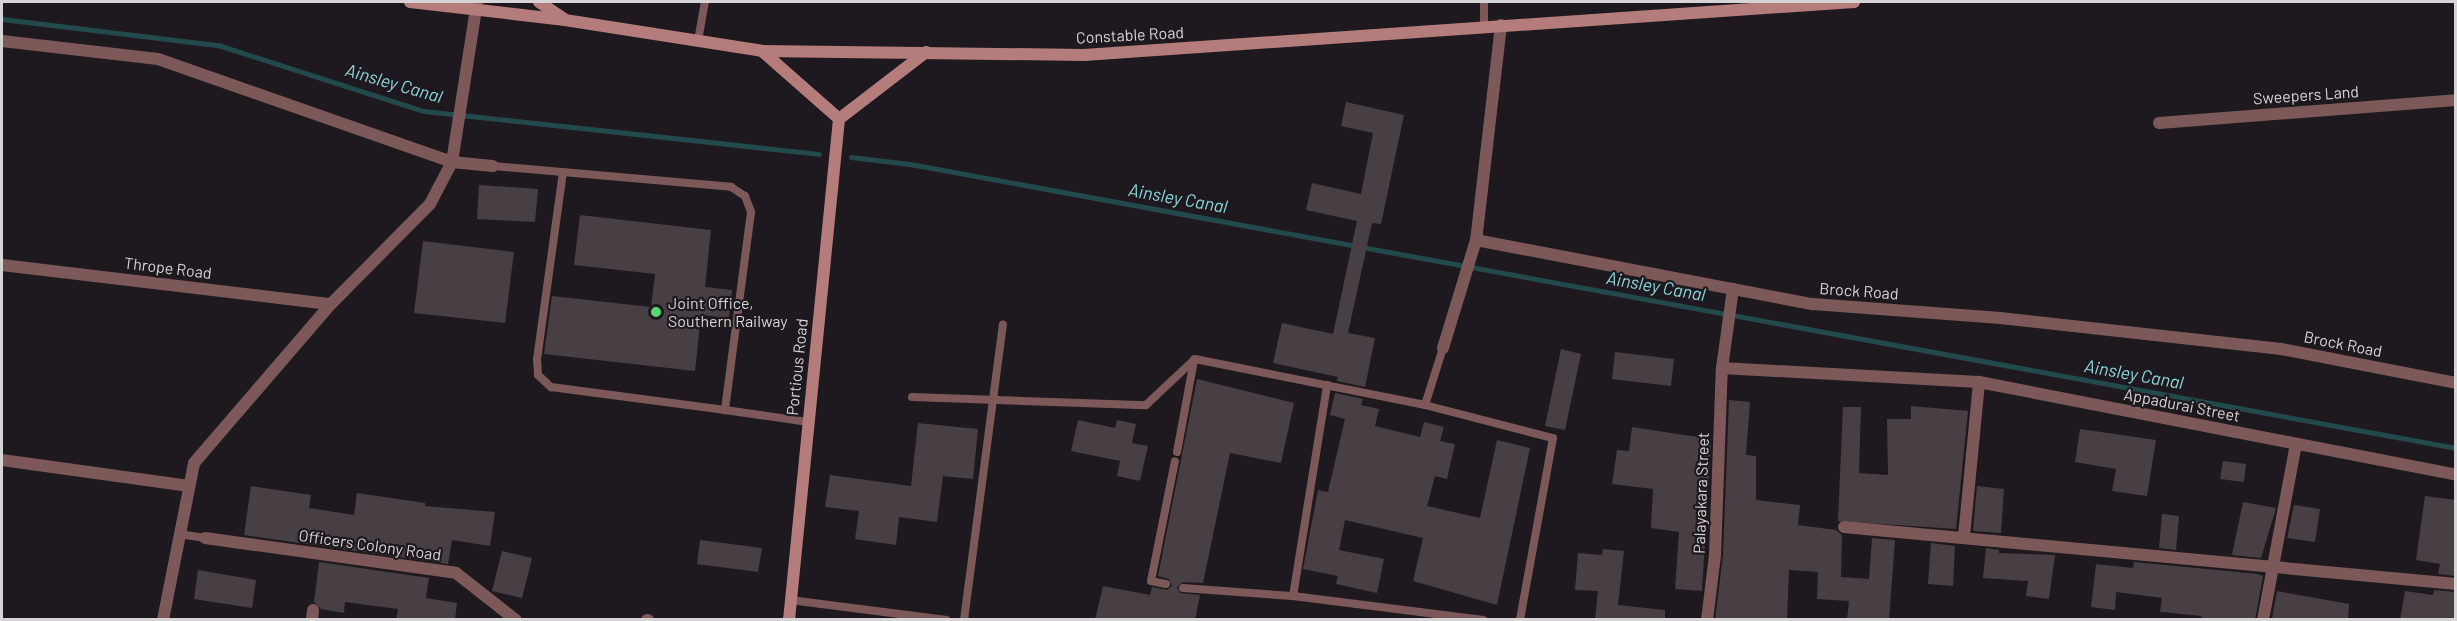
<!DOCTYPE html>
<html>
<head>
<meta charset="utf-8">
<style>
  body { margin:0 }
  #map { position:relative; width:2457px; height:621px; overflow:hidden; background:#1e191e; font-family:Barlow,sans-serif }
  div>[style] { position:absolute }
  .stream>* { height:5px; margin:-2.5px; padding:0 2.5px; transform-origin:2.5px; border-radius:2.5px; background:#22494c }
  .building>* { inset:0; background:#473f43 }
  .lane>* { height:8px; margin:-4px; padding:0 4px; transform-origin:4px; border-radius:4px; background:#7c5958 }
  .street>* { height:12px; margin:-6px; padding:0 6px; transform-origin:6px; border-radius:6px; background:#7c5958 }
  .secondary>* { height:12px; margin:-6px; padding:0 6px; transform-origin:6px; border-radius:6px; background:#b47c7a }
  .dots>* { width:16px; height:16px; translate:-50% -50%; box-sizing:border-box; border:3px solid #1e191e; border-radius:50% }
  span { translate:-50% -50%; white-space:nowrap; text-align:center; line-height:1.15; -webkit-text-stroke:4.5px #1e191e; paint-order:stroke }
  .street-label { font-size:16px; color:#d7d4d7 }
  .poi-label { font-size:16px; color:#d7d4d7 }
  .left { translate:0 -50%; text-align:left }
  .water-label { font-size:18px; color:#8ad5da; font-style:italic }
  .frame { position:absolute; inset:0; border:3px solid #d7d4d7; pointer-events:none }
</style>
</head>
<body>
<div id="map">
  <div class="stream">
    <div style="left:2px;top:19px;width:218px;rotate:6.9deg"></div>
    <div style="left:218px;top:45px;width:216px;rotate:17.8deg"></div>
    <div style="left:424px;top:111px;width:397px;rotate:6.2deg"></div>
    <div style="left:851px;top:157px;width:59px;rotate:6.8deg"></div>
    <div style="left:910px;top:164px;width:1572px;rotate:10.41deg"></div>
  </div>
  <div class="building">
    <div style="clip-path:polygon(1346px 102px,1404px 115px,1381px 224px,1372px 223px,1348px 333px,1375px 338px,1365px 387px,1337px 381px,1338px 377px,1273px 363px,1282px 323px,1333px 334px,1357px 221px,1306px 210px,1312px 183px,1361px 194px,1373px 133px,1341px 126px)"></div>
    <div style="clip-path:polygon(479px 185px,538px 189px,535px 222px,477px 219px)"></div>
    <div style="clip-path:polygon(580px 215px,711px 230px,705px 287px,732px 290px,729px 318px,701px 315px,695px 371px,544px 354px,552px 296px,651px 307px,655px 274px,574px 265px)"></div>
    <div style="clip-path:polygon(423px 241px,514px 252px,505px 323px,414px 313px)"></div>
    <div style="clip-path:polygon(1561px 349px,1581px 354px,1565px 430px,1545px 426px)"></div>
    <div style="clip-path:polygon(1615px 352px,1674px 359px,1671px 386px,1612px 379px)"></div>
    <div style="clip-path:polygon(1197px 379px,1294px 403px,1281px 463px,1230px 453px,1203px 583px,1183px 582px,1177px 587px,1180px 593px,1200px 595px,1195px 620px,1095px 620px,1103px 586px,1150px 595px,1152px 587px,1167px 590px,1172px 586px,1169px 579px,1158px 576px)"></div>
    <div style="clip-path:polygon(1335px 393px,1363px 399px,1361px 405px,1379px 409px,1375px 426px,1420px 437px,1424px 422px,1444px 427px,1440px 441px,1455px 444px,1447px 479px,1435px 476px,1427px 506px,1480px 518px,1497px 440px,1530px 448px,1497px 605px,1413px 581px,1423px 538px,1345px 520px,1339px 550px,1384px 559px,1377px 593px,1336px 584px,1338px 576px,1303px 569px,1318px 490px,1328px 492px,1345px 419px,1330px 415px)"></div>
    <div style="clip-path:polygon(1729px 400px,1750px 402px,1746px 455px,1756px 456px,1756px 500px,1800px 505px,1798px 525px,1836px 530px,1842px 535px,1841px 577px,1869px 579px,1872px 538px,1895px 540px,1889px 620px,1847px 620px,1849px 601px,1817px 599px,1818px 572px,1789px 570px,1787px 620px,1715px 620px,1723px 555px)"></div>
    <div style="clip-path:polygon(1911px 406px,1968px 411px,1956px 529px,1838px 521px,1843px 407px,1861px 407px,1859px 473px,1888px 475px,1887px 419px,1911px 419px)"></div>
    <div style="clip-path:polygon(1078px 420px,1115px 428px,1117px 420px,1136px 424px,1132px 443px,1148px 446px,1140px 481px,1117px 476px,1120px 461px,1071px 451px)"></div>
    <div style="clip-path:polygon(918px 423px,978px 429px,973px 479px,943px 476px,937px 522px,899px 517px,896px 545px,855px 539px,859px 511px,825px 507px,830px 475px,911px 486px)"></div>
    <div style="clip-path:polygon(1632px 427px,1711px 439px,1702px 591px,1675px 589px,1679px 532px,1651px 528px,1653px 489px,1612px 484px,1617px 450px,1629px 451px)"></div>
    <div style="clip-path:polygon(2080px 429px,2156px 440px,2147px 496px,2112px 491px,2116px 469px,2075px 462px)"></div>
    <div style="clip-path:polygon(2223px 461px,2246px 464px,2244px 482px,2220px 479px)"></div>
    <div style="clip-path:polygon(251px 486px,311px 495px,309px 508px,354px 515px,357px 493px,425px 503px,425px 506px,495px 512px,490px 546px,452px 540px,448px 564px,244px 535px)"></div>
    <div style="clip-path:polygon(1977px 486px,2004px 489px,2001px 533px,1973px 531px)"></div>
    <div style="clip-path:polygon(2425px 496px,2456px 500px,2456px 576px,2438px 574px,2440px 564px,2416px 560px)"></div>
    <div style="clip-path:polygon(2243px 502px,2276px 508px,2261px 558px,2232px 555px)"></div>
    <div style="clip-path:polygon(2294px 505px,2320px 509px,2315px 542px,2287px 538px)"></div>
    <div style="clip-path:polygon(2162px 514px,2179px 516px,2176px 550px,2159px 548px)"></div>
    <div style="clip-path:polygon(700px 540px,762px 548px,758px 572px,697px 564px)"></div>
    <div style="clip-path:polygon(1931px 543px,1955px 546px,1953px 586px,1928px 584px)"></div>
    <div style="clip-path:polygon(1986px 548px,1999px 550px,1999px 553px,2055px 555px,2049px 599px,2026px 596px,2028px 581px,1983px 578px)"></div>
    <div style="clip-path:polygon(1603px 549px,1624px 551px,1618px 605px,1665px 610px,1665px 620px,1595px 620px,1598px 591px,1575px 590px,1578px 553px,1602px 555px)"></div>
    <div style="clip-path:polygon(502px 551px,532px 558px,522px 598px,492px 591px)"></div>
    <div style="clip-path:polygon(319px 562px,429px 578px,426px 598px,457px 603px,455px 620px,396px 620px,398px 609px,345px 602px,344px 613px,321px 609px,314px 602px)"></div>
    <div style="clip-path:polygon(2134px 562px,2258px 574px,2263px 576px,2255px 620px,2201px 620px,2202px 616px,2160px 612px,2162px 598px,2116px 592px,2115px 610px,2091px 607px,2096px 564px,2133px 568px)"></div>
    <div style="clip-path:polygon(198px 570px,256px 580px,252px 608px,194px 599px)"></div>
    <div style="clip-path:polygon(2434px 590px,2456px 592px,2456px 620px,2400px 620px,2405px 591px,2433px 595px)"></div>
    <div style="clip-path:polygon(2277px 591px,2349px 604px,2348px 620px,2272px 618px)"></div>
  </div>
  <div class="lane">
    <div style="left:1484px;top:2px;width:25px;rotate:90deg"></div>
    <div style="left:698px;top:41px;width:40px;rotate:-80deg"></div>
    <div style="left:493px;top:166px;width:239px;rotate:5deg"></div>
    <div style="left:731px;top:187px;width:17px;rotate:33deg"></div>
    <div style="left:745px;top:196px;width:17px;rotate:69deg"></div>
    <div style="left:751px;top:212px;width:200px;rotate:97.5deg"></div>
    <div style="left:725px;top:410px;width:84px;rotate:8.2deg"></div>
    <div style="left:563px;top:172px;width:189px;rotate:97.9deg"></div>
    <div style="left:537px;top:359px;width:16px;rotate:86deg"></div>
    <div style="left:538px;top:375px;width:18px;rotate:43deg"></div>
    <div style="left:551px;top:387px;width:176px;rotate:7.5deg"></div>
    <div style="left:1195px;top:359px;width:235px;rotate:11.3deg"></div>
    <div style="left:1425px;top:405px;width:132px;rotate:14.5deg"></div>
    <div style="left:1553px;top:438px;width:185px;rotate:100.3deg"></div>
    <div style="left:912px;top:397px;width:234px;rotate:2deg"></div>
    <div style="left:1146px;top:405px;width:67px;rotate:-43.2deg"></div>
    <div style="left:1425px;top:405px;width:60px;rotate:-72.5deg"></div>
    <div style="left:1177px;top:452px;width:94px;rotate:-79.5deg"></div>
    <div style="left:178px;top:534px;width:27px;rotate:8deg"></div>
    <div style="left:1166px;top:584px;width:15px;rotate:-169deg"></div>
    <div style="left:1151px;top:581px;width:122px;rotate:-78.7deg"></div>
    <div style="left:1183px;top:588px;width:110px;rotate:4.2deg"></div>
    <div style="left:1293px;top:596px;width:192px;rotate:7.2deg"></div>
    <div style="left:1293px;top:596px;width:214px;rotate:-80.8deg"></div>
    <div style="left:790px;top:600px;width:158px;rotate:7.3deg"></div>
    <div style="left:964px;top:620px;width:298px;rotate:-82.5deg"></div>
  </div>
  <div class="street">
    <div style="left:1501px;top:25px;width:216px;rotate:96.6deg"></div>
    <div style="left:1476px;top:240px;width:343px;rotate:10.8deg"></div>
    <div style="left:1813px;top:304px;width:188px;rotate:4.3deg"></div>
    <div style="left:2000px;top:318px;width:283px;rotate:6.3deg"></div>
    <div style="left:2281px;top:349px;width:178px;rotate:11deg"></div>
    <div style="left:2px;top:41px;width:157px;rotate:6.6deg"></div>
    <div style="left:158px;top:59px;width:312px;rotate:19.3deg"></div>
    <div style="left:452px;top:162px;width:41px;rotate:5.6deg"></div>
    <div style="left:2159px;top:123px;width:298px;rotate:-4.4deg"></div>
    <div style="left:2px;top:265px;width:331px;rotate:6.8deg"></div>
    <div style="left:1443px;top:348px;width:113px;rotate:-73deg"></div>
    <div style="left:1722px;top:368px;width:257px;rotate:3.1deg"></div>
    <div style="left:1979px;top:382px;width:486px;rotate:11deg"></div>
    <div style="left:2px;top:460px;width:189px;rotate:7.9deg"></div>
    <div style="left:1844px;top:527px;width:615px;rotate:5.32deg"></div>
    <div style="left:1964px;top:536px;width:155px;rotate:-84.4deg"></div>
    <div style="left:205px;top:538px;width:253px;rotate:7.9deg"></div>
    <div style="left:456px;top:573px;width:76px;rotate:38.1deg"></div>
    <div style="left:163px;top:620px;width:160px;rotate:-78.8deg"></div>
    <div style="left:194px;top:463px;width:210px;rotate:-49.3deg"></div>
    <div style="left:331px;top:304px;width:141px;rotate:-45.3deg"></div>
    <div style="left:430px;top:204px;width:47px;rotate:-62.4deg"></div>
    <div style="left:452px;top:162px;width:162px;rotate:-81.1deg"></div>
    <div style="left:312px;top:620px;width:10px;rotate:-84deg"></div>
    <div style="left:647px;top:620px;width:1px"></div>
    <div style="left:1707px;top:620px;width:65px;rotate:-83deg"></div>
    <div style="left:1715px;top:555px;width:187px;rotate:-87.9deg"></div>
    <div style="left:1722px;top:368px;width:80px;rotate:-82.1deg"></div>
    <div style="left:2263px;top:620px;width:179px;rotate:-79.4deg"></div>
  </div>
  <div class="secondary">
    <div style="left:410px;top:2px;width:156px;rotate:6.6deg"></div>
    <div style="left:565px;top:20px;width:199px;rotate:8.9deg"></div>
    <div style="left:762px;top:51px;width:322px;rotate:0.7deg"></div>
    <div style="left:1084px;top:55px;width:772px;rotate:-3.94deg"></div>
    <div style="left:539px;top:2px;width:30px;rotate:34deg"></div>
    <div style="left:762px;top:51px;width:103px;rotate:41.4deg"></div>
    <div style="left:789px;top:620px;width:503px;rotate:-84.3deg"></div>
    <div style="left:839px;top:119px;width:110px;rotate:-37.6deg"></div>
  </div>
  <div class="dots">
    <div style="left:656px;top:312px;background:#57d570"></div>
  </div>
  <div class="street-label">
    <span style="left:1130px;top:35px;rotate:-3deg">Constable Road</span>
    <span style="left:2306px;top:95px;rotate:-4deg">Sweepers Land</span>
    <span style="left:168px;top:268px;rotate:7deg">Thrope Road</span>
    <span style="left:1859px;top:291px;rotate:4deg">Brock Road</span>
    <span style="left:2343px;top:344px;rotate:11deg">Brock Road</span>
    <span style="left:797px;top:367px;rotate:-84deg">Portious Road</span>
    <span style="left:2182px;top:405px;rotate:11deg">Appadurai Street</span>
    <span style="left:1701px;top:493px;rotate:-88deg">Palayakara Street</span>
    <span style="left:370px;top:545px;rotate:8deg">Officers Colony Road</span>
  </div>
  <div class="poi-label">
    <span class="left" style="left:668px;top:312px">Joint Office,<br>Southern Railway</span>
  </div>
  <div class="water-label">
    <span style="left:394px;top:83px;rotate:16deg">Ainsley Canal</span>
    <span style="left:1178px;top:198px;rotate:10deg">Ainsley Canal</span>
    <span style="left:1656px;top:286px;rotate:10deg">Ainsley Canal</span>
    <span style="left:2134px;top:374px;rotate:10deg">Ainsley Canal</span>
  </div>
  <div class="frame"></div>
</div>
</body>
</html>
